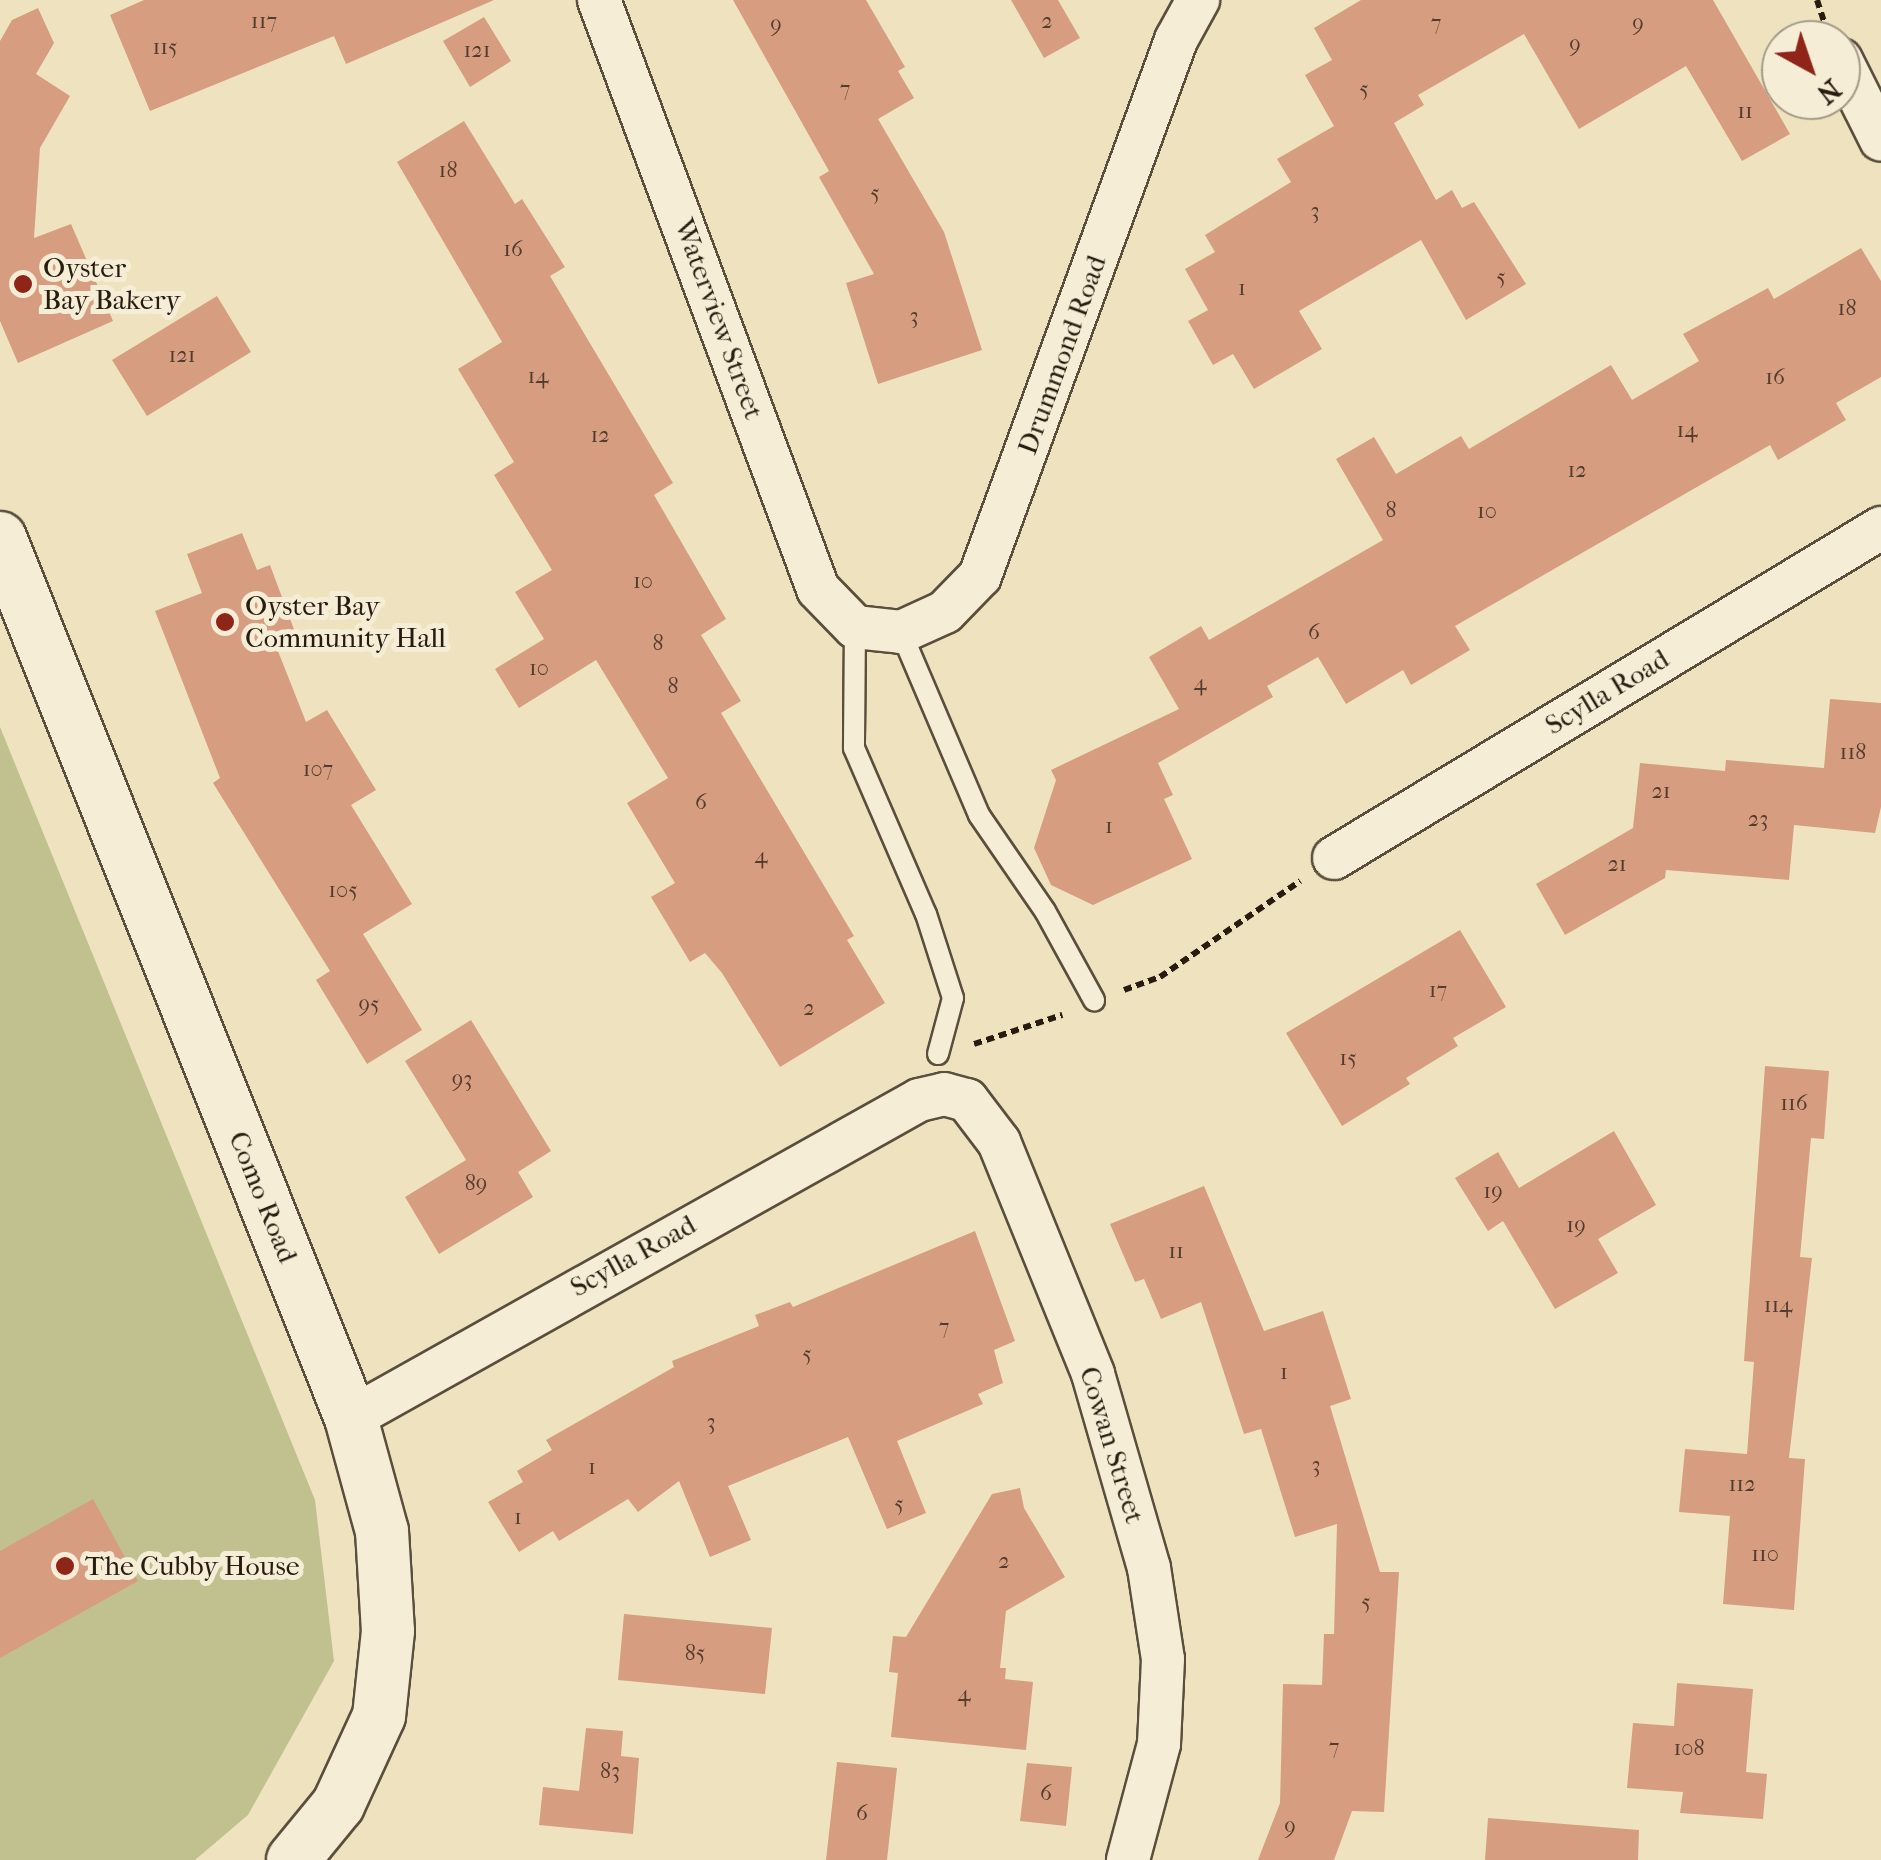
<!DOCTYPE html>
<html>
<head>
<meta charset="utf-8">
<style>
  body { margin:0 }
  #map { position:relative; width:1881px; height:1860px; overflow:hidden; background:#efe3bf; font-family:"IM FELL French Canon",serif }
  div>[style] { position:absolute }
  .green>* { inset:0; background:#c0c18e }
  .building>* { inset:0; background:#d69d81 }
  .path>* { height:6px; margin-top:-3px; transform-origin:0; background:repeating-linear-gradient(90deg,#281c11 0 8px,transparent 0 13px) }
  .roads { filter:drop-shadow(2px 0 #5a4e3c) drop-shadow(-2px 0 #5a4e3c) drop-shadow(0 2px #5a4e3c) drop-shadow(0 -2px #5a4e3c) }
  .service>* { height:20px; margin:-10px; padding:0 10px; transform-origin:10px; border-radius:10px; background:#f5edd5 }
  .minor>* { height:42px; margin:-21px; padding:0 21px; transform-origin:21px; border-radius:21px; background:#f5edd5 }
  .tertiary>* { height:52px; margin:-26px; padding:0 26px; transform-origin:26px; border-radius:26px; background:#f5edd5 }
  .dots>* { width:28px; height:28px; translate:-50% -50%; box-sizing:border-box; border:5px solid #f5edd5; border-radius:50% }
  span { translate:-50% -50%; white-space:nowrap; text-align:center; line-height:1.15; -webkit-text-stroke:10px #f5edd5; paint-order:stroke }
  .number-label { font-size:22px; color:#543c2d }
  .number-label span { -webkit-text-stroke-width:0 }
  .poi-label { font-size:28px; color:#281c11 }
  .left { translate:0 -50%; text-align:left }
  .street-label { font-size:28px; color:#281c11 }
  .north { position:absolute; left:1761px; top:20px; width:100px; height:100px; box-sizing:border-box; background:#f5edd5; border:2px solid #a39987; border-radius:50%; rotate:140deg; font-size:28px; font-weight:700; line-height:40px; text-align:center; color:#281c11 }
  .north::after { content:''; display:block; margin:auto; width:35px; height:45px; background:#8f2418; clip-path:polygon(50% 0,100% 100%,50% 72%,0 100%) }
</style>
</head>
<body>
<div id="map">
  <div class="green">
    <div style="clip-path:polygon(0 727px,315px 1500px,334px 1661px,248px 1815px,195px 1860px,0 1860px)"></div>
  </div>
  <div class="building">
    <div style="clip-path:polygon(144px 0,494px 0,346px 64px,334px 36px,150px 111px,110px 15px)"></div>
    <div style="clip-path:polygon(733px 0,866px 0,905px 67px,898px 71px,914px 98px,878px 119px,944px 232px,982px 350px,878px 384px,846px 283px,874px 274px,819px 177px,829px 171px)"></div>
    <div style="clip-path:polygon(1011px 0,1058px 0,1080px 38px,1044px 58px)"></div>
    <div style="clip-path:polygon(1361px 0,1713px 0,1790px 134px,1742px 161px,1686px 66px,1579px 129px,1524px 34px,1418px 95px,1424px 105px,1394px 123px,1436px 200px,1452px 190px,1462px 208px,1474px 202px,1526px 284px,1466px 320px,1421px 240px,1299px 311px,1322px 349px,1254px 389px,1233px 354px,1213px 365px,1188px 321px,1208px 310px,1185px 269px,1215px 252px,1205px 235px,1291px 182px,1277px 159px,1334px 126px,1305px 75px,1332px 60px,1314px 28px)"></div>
    <div style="clip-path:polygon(38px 8px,54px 43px,36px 74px,70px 96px,40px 148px,34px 238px,71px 224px,113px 321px,18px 363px,0 321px,0 41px,12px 20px)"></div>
    <div style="clip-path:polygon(484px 17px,511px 61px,470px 87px,443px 41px)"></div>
    <div style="clip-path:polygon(464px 121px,515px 204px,522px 199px,565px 267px,550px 276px,673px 483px,654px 495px,726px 619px,701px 635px,741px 701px,721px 713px,854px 936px,847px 940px,885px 1003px,780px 1067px,722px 973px,705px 953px,690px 962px,651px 897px,675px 883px,627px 803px,668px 778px,596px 660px,519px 708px,495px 669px,544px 639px,515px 592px,552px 570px,494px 475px,514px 462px,458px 369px,502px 342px,397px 162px)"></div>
    <div style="clip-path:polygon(1861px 248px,1881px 281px,1881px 377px,1836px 403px,1846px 420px,1778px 460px,1770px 445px,1455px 626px,1470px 650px,1411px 685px,1403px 670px,1346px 704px,1318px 657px,1267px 686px,1273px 697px,1158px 763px,1173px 795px,1164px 799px,1192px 859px,1093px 905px,1051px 885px,1034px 848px,1056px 780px,1051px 770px,1179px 709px,1149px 657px,1201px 626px,1209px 640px,1383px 540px,1336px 459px,1374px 437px,1396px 474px,1461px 436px,1469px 449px,1611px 365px,1632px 400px,1699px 361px,1683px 334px,1768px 288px,1774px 299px)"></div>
    <div style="clip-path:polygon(217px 296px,251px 352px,147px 416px,112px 360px)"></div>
    <div style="clip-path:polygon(242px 533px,257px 570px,270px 565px,295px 632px,274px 641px,306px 722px,327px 710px,376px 790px,351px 805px,412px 904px,363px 934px,422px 1030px,367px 1064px,316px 980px,330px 971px,213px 783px,220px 778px,155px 611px,202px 593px,187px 554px)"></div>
    <div style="clip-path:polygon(1830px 699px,1881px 703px,1881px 807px,1875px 833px,1794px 825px,1789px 880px,1666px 870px,1665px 878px,1565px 935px,1536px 884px,1633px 828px,1640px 763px,1725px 771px,1726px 760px,1824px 768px)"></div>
    <div style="clip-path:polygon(1460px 930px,1506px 1007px,1453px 1038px,1458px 1046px,1406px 1078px,1410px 1084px,1342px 1126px,1286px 1033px)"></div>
    <div style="clip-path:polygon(471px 1020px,551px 1151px,518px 1172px,533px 1197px,439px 1254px,405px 1197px,466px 1160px,405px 1061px)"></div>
    <div style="clip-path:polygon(1765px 1066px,1829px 1071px,1824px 1139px,1811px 1138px,1800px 1257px,1812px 1258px,1789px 1458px,1805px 1459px,1794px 1610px,1723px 1604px,1730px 1516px,1679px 1512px,1685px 1449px,1747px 1454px,1754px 1362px,1744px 1361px)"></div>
    <div style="clip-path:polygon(1614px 1131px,1656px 1205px,1598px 1239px,1618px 1273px,1555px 1309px,1503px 1221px,1488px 1231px,1455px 1178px,1498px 1152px,1519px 1188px)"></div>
    <div style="clip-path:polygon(1204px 1186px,1264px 1331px,1323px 1311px,1351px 1399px,1330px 1406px,1380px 1572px,1399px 1572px,1384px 1812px,1352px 1811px,1334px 1860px,1258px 1860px,1280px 1803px,1283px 1684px,1322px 1685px,1324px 1634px,1334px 1634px,1337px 1524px,1295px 1537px,1261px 1429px,1244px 1434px,1201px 1302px,1161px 1319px,1144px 1279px,1135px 1282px,1110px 1224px)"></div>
    <div style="clip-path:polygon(975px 1231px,1015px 1341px,994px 1350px,1003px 1383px,978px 1394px,983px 1404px,897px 1441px,926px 1513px,887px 1529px,848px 1437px,728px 1486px,751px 1540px,710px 1557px,679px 1481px,638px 1512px,628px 1499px,559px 1541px,553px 1531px,519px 1552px,488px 1502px,523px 1482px,517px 1471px,552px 1450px,546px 1440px,674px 1367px,672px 1361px,759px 1326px,755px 1315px,790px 1302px,793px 1307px)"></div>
    <div style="clip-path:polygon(1020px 1488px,1024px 1508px,1065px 1577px,1006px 1611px,1000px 1668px,1006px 1668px,1005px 1679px,1033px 1682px,1026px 1750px,891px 1737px,898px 1673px,889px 1672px,893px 1636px,906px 1637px,992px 1494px)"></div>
    <div style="clip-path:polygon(93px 1499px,138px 1581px,0 1658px,0 1551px)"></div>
    <div style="clip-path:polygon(624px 1614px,772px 1628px,765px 1694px,618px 1680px)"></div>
    <div style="clip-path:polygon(1677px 1683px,1753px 1689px,1746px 1772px,1767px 1774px,1763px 1819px,1680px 1813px,1683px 1792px,1627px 1788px,1633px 1723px,1674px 1726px)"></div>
    <div style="clip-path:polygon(586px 1728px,623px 1731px,621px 1756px,639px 1758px,633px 1834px,539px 1825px,543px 1787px,579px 1791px)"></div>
    <div style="clip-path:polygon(837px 1762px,897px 1768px,887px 1860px,826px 1860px)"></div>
    <div style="clip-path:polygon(1027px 1763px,1072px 1767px,1066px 1826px,1020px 1821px)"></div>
    <div style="clip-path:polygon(1488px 1818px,1639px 1830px,1638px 1860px,1485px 1860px)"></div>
  </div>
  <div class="path">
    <div style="left:1817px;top:0;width:23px;rotate:72deg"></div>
    <div style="left:1124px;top:990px;width:38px;rotate:-20deg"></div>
    <div style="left:1160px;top:977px;width:170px;rotate:-34.4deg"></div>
    <div style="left:974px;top:1044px;width:93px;rotate:-18.2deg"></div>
  </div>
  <div class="roads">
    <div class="service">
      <div style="left:855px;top:627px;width:121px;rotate:90.5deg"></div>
      <div style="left:854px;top:748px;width:181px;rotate:66.6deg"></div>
      <div style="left:926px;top:914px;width:88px;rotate:72.2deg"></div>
      <div style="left:953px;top:998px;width:58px;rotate:105deg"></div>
      <div style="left:901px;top:632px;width:199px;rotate:66.9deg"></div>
      <div style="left:979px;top:815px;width:116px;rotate:55.5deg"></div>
      <div style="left:1045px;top:911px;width:102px;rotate:61.2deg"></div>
    </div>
    <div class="minor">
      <div style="left:599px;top:0;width:628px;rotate:69.6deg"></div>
      <div style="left:818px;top:589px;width:53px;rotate:45.8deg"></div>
      <div style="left:855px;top:627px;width:46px;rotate:6.2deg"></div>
      <div style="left:901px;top:632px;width:48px;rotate:-24.4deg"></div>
      <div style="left:945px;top:612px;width:50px;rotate:-45.8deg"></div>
      <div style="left:980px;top:576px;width:571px;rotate:-69.91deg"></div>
      <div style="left:1176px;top:40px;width:46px;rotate:-61.2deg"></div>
      <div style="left:1841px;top:60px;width:89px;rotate:63.4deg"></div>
      <div style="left:1334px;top:858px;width:639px;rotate:-31.1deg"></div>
      <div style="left:351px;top:1418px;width:651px;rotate:-29.24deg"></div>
      <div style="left:919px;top:1100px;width:26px;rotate:-13deg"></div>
      <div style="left:944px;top:1094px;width:24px;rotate:15deg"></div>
      <div style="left:967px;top:1100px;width:53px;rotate:52.7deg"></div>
      <div style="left:999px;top:1142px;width:250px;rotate:67.9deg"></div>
      <div style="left:1093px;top:1374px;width:202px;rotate:73.9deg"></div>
      <div style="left:1149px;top:1568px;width:92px;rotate:81.3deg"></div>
      <div style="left:1163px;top:1659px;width:85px;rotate:92.7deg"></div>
      <div style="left:1159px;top:1744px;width:120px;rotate:105deg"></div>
    </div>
    <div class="tertiary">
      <div style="left:0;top:538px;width:947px;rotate:68.25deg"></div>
      <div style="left:351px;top:1418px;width:117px;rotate:74.7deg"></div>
      <div style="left:382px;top:1531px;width:100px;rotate:86.6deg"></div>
      <div style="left:388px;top:1631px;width:85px;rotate:96deg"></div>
      <div style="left:379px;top:1716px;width:98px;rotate:114.7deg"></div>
      <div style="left:338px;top:1805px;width:71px;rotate:129.3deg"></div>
    </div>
  </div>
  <div class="dots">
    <div style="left:23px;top:284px;background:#8f2418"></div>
    <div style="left:225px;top:622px;background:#8f2418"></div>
    <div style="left:65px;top:1566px;background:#8f2418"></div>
  </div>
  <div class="number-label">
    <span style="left:264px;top:22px">117</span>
    <span style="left:1047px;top:22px">2</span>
    <span style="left:1436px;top:24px">7</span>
    <span style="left:1638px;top:24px">9</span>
    <span style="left:776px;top:25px">9</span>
    <span style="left:1575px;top:45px">9</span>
    <span style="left:165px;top:48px">115</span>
    <span style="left:477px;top:51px">121</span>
    <span style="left:845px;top:90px">7</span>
    <span style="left:1364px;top:90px">5</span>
    <span style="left:1745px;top:112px">11</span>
    <span style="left:448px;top:171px">18</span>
    <span style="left:875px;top:194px">5</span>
    <span style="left:1315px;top:212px">3</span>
    <span style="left:513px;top:250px">16</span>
    <span style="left:1501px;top:278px">5</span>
    <span style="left:1242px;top:289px">1</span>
    <span style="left:1847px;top:309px">18</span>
    <span style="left:914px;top:317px">3</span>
    <span style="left:182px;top:356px">121</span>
    <span style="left:538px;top:377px">14</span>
    <span style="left:1775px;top:378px">16</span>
    <span style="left:1687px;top:431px">14</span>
    <span style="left:600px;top:436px">12</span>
    <span style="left:1577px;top:471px">12</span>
    <span style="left:1391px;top:511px">8</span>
    <span style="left:1487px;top:512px">10</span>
    <span style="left:643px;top:582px">10</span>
    <span style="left:1314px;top:633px">6</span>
    <span style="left:658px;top:644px">8</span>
    <span style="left:539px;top:669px">10</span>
    <span style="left:1200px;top:684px">4</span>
    <span style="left:673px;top:687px">8</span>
    <span style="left:1853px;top:753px">118</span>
    <span style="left:318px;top:770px">107</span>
    <span style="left:1661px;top:792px">21</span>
    <span style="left:701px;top:803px">6</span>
    <span style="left:1758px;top:820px">23</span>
    <span style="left:1109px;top:827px">1</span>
    <span style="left:761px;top:857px">4</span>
    <span style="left:1617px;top:865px">21</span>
    <span style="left:343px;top:891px">105</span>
    <span style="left:1438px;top:991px">17</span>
    <span style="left:369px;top:1005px">95</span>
    <span style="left:809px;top:1009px">2</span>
    <span style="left:1348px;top:1059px">15</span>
    <span style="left:462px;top:1080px">93</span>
    <span style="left:1794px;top:1104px">116</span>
    <span style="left:476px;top:1184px">89</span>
    <span style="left:1493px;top:1192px">19</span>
    <span style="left:1576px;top:1226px">19</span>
    <span style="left:1176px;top:1252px">11</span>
    <span style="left:1778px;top:1306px">114</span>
    <span style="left:944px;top:1328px">7</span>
    <span style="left:807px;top:1355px">5</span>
    <span style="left:1284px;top:1373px">1</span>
    <span style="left:711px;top:1423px">3</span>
    <span style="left:1316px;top:1466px">3</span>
    <span style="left:592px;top:1468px">1</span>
    <span style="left:1742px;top:1485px">112</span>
    <span style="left:899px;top:1505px">5</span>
    <span style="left:518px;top:1518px">1</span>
    <span style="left:1765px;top:1555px">110</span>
    <span style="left:1004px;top:1562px">2</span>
    <span style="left:1366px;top:1603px">5</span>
    <span style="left:695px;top:1654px">85</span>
    <span style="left:964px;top:1695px">4</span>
    <span style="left:1334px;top:1748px">7</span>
    <span style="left:1689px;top:1749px">108</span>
    <span style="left:610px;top:1772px">83</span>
    <span style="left:1046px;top:1794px">6</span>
    <span style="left:862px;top:1814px">6</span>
    <span style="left:1290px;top:1827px">9</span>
  </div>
  <div class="poi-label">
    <span class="left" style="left:43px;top:284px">Oyster<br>Bay Bakery</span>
    <span class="left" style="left:245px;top:622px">Oyster Bay<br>Community Hall</span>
    <span class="left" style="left:85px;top:1566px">The Cubby House</span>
  </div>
  <div class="street-label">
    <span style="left:719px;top:319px;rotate:70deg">Waterview Street</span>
    <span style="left:1062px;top:355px;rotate:-70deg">Drummond Road</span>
    <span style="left:1607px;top:692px;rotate:-31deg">Scylla Road</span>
    <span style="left:263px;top:1197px;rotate:68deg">Como Road</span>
    <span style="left:633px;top:1256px;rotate:-29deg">Scylla Road</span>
    <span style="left:1112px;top:1445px;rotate:73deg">Cowan Street</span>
  </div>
  <div class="north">N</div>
</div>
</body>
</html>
